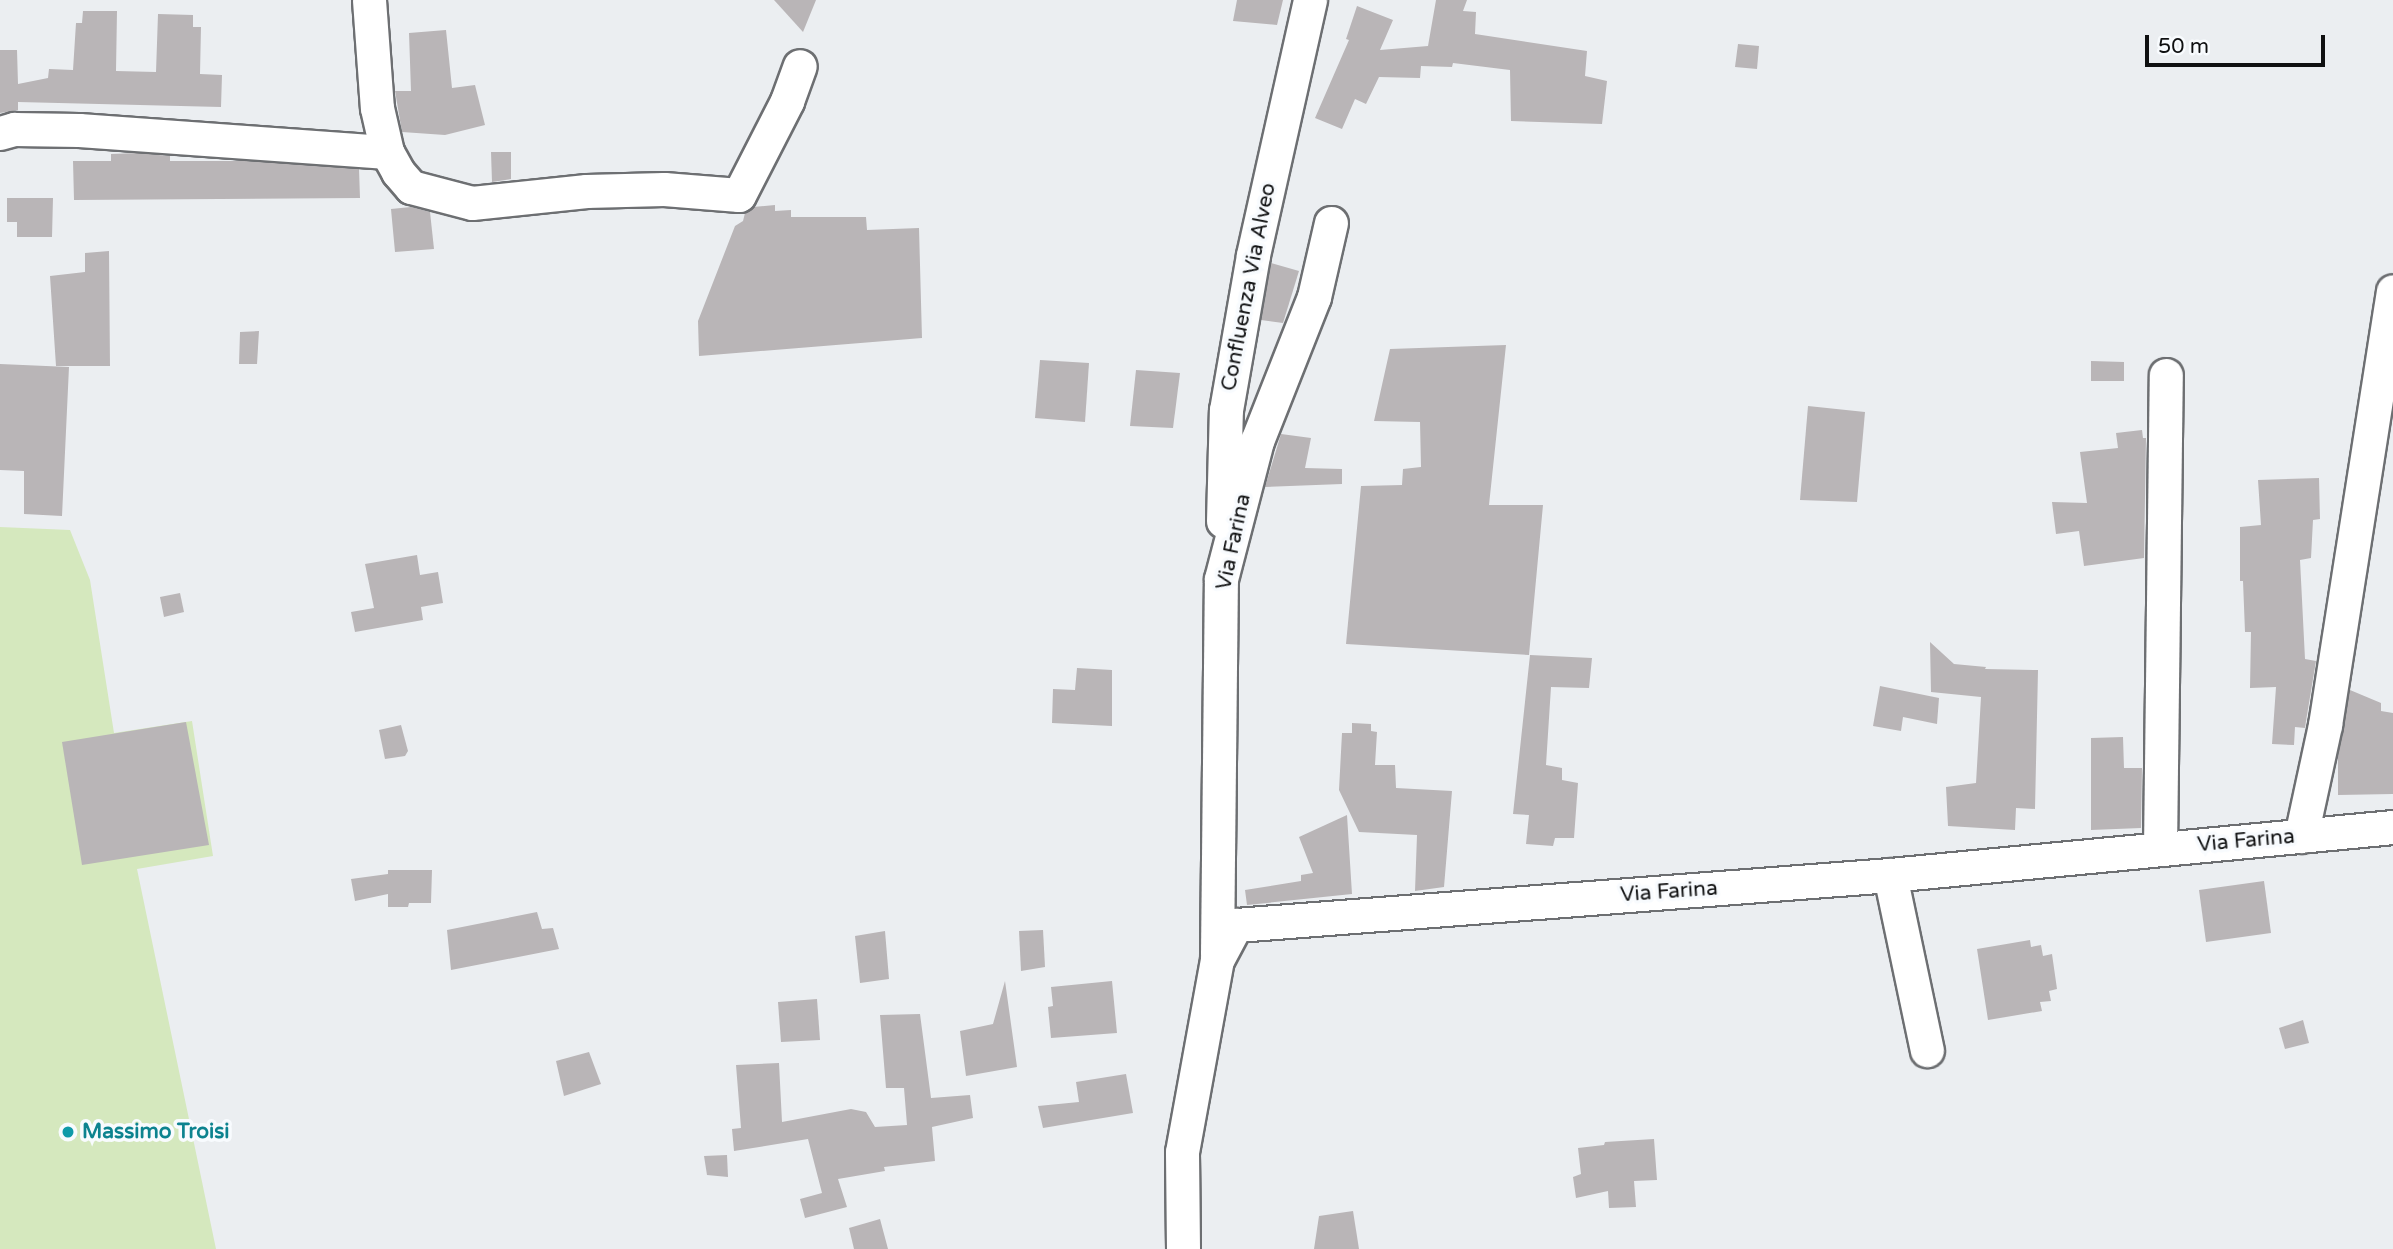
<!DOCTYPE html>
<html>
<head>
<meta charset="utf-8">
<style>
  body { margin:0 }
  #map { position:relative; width:2393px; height:1249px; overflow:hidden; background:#ebeef1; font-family:"Varela Round",sans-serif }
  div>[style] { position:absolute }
  .green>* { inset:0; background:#d5e8be }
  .building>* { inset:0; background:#b9b5b7 }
  .roads { filter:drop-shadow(2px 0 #6d6f72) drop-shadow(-2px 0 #6d6f72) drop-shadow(0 2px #6d6f72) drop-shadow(0 -2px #6d6f72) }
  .minor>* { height:33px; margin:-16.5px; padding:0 16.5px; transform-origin:16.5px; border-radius:16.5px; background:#fff }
  .dots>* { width:19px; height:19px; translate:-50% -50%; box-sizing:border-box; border:4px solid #f8fbfe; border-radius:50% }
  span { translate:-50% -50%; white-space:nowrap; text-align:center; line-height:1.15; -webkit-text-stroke:7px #f8fbfe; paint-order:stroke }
  .street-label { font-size:21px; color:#0f1011 }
  .culture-label { font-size:21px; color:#0d838f; font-weight:700 }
  .left { translate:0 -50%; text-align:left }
  .scale { position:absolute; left:2145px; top:35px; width:180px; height:32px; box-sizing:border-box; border:4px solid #0f1011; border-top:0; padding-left:9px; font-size:21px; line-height:24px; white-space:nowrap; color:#0f1011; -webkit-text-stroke:5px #f8fbfe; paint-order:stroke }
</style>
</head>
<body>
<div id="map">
  <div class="green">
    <div style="clip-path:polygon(0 527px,70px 530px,90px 580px,114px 733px,192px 721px,213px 856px,137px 869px,216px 1249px,0 1249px)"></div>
  </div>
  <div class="building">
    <div style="clip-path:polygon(774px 0,816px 0,803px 32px)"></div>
    <div style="clip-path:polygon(1237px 0,1283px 0,1277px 25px,1233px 21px)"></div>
    <div style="clip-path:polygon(1436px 0,1467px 0,1463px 11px,1476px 12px,1475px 34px,1587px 51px,1585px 76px,1607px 81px,1602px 124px,1511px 121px,1510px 70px,1453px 63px,1452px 67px,1421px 66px,1420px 78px,1379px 77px,1366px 104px,1355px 99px,1342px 129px,1315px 118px,1349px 40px,1346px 39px,1357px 6px,1393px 20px,1380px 50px,1428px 46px)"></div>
    <div style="clip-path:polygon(83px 11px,117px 11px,116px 71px,156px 72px,158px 14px,193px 15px,193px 27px,201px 27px,200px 74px,222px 75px,221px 107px,18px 102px,18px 110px,0 113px,0 50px,17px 50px,18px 84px,48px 78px,49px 69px,73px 70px,76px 23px,82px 23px)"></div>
    <div style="clip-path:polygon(446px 30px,452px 88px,475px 85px,485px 125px,445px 135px,402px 132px,395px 91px,411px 91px,409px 33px)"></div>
    <div style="clip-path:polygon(1738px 44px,1759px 46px,1757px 69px,1735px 67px)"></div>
    <div style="clip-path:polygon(491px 152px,511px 152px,511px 179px,492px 182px)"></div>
    <div style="clip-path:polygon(137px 153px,170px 156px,170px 161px,246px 161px,359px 169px,360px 198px,74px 200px,73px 161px,111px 161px,111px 154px)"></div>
    <div style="clip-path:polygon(7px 198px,53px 198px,52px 237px,17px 237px,17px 222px,7px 222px)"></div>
    <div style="clip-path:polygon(775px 205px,775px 211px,791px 210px,791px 217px,866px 217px,867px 230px,919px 228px,922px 338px,699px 356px,698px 321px,735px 226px,743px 221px,745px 213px,753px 207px)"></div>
    <div style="clip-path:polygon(411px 207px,430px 212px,434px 249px,395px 252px,391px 209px)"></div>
    <div style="clip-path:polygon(109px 251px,110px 366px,56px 366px,50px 276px,85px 272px,85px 253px)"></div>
    <div style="clip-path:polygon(1271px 263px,1299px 271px,1283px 323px,1261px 320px)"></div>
    <div style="clip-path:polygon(259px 331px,257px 364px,239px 364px,240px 332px)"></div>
    <div style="clip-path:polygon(1506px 345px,1489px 505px,1543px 505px,1529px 655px,1346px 644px,1361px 486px,1402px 485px,1403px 469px,1421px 467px,1420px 422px,1374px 421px,1390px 349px)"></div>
    <div style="clip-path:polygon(1040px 360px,1089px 363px,1085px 422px,1035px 418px)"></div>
    <div style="clip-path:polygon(2091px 361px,2124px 362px,2124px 381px,2091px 381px)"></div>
    <div style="clip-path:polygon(0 364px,69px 367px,62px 516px,24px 514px,24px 471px,0 470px)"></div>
    <div style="clip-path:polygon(1136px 370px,1180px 373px,1173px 428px,1130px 426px)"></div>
    <div style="clip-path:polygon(1808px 406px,1865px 412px,1857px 502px,1800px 500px)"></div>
    <div style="clip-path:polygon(2142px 430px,2143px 438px,2146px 438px,2144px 558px,2084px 566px,2079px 531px,2056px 534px,2052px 502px,2087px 503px,2080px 452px,2118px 448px,2116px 433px)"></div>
    <div style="clip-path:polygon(1281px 434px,1311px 438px,1305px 468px,1342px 469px,1342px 484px,1265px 487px)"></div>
    <div style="clip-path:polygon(2319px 478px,2320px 519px,2313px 520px,2311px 558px,2300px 560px,2305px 659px,2316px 661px,2306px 721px,2305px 728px,2295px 727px,2294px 745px,2272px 744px,2276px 687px,2250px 688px,2251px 632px,2245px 632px,2243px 581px,2240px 581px,2240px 527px,2261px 525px,2258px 480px)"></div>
    <div style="clip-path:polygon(417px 555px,420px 575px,438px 572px,443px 603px,421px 607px,423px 620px,355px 632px,351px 612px,374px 608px,365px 564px)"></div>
    <div style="clip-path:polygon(180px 593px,184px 612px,164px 617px,160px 597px)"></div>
    <div style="clip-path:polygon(1930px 642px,1954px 664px,1986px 667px,1985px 669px,2038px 670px,2035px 809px,2016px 808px,2015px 830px,1948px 826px,1946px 787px,1976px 783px,1981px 697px,1931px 692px)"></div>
    <div style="clip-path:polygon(1530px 655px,1592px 658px,1589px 688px,1551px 687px,1546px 765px,1562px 768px,1562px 780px,1578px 783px,1574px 838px,1555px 838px,1553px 846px,1526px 844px,1529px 815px,1513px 814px)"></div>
    <div style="clip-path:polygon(1077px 668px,1112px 670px,1112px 726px,1052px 723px,1053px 689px,1075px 690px)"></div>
    <div style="clip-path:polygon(1880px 686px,1939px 698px,1937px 724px,1903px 717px,1901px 731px,1873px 726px)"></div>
    <div style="clip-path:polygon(2350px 690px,2381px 703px,2381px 711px,2393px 713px,2393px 794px,2338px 795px,2338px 756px)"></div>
    <div style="clip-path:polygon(186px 722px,209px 845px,82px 865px,62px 742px)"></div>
    <div style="clip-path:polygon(1352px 723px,1371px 724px,1371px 731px,1377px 732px,1375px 765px,1395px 765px,1396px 788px,1452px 791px,1444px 887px,1415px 891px,1417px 835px,1359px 832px,1339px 790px,1342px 733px,1352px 733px)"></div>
    <div style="clip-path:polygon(401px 725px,408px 751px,405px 756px,385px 759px,379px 730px)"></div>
    <div style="clip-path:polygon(2123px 737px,2124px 768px,2142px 768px,2141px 828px,2091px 830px,2091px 738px)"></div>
    <div style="clip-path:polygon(1347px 815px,1352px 894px,1247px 905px,1245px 890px,1301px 881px,1301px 875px,1313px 873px,1299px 837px)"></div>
    <div style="clip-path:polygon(388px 870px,432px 870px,431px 903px,409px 903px,408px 907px,388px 907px,388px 894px,355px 901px,351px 879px,388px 874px)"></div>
    <div style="clip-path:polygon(2264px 881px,2271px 933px,2206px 942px,2199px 890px)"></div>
    <div style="clip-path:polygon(537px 912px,542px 929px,553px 928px,559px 949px,451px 970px,447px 930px)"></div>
    <div style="clip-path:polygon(1043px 930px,1045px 967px,1021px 971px,1019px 931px)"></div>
    <div style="clip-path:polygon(885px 931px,889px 979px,860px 983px,855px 936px)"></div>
    <div style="clip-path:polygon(2030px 940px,2031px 947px,2041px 945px,2043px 956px,2052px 954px,2057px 989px,2049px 991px,2051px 1001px,2040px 1002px,2042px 1011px,1988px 1020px,1977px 949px)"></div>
    <div style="clip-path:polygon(1005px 981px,1017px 1067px,966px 1076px,960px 1031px,993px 1024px)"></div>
    <div style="clip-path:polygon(1112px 981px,1117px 1033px,1051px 1038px,1048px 1007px,1053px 1006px,1051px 987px)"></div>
    <div style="clip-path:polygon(817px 999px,820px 1040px,781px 1042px,778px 1002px)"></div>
    <div style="clip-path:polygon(920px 1014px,931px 1098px,970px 1095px,973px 1118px,932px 1127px,935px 1161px,884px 1167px,885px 1171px,838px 1179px,847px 1207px,805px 1218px,800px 1199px,822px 1193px,808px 1139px,734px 1151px,732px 1129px,741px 1128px,736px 1065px,779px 1063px,782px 1122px,851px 1109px,866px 1112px,875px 1127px,907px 1125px,904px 1088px,886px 1088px,880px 1015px)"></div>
    <div style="clip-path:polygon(2303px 1020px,2309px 1043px,2285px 1049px,2279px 1028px)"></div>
    <div style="clip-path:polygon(589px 1052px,601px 1084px,564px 1096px,556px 1061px)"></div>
    <div style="clip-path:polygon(1126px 1074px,1133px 1113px,1043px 1128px,1038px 1106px,1079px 1102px,1076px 1082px)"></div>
    <div style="clip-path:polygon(1654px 1139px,1657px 1180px,1634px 1181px,1636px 1207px,1609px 1208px,1608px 1191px,1576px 1198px,1573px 1177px,1581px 1174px,1578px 1148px,1604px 1145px,1605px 1142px)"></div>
    <div style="clip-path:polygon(727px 1155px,728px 1177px,707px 1175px,704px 1156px)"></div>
    <div style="clip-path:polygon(1353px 1211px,1359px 1249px,1314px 1249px,1319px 1216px)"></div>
    <div style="clip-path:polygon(880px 1219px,888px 1249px,854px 1249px,849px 1228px)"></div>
  </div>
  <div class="roads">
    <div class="minor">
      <div style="left:369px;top:0;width:108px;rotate:85.8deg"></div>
      <div style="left:377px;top:108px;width:45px;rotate:77.2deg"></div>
      <div style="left:387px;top:152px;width:23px;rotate:61deg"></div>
      <div style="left:398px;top:172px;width:20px;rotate:49deg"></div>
      <div style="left:411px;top:187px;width:63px;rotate:14.7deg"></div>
      <div style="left:472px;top:203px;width:115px;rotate:-6deg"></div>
      <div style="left:586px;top:191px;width:78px;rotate:-1.5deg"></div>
      <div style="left:664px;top:189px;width:75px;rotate:4.6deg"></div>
      <div style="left:739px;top:195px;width:106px;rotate:-62.9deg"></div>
      <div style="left:787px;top:101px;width:37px;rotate:-70deg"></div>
      <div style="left:0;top:133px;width:15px;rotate:-16deg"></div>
      <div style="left:14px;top:129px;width:65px;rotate:0.9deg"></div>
      <div style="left:79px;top:130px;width:309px;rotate:4.1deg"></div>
      <div style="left:1223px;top:521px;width:111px;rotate:-88.5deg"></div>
      <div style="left:1226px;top:410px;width:157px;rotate:-80.1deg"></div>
      <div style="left:1253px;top:255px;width:261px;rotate:-77.4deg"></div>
      <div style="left:2301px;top:836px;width:114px;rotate:-77.8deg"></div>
      <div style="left:2325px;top:725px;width:439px;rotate:-81.1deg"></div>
      <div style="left:2160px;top:849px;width:474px;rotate:-89.3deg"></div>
      <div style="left:1890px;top:875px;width:179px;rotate:78.1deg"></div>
      <div style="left:1217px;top:954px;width:375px;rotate:-89.4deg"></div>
      <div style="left:1221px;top:579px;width:143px;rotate:-75.4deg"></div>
      <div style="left:1257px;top:441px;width:155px;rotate:-68.4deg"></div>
      <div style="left:1314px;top:297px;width:76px;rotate:-77.1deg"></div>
      <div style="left:1183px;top:1249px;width:97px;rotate:-90.6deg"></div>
      <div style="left:1182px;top:1152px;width:195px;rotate:-79.7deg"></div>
      <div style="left:1217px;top:960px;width:40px;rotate:-62deg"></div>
      <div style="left:1236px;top:925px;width:656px;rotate:-4.37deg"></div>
      <div style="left:1890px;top:875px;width:505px;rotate:-5.45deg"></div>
    </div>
  </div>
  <div class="dots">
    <div style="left:68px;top:1132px;background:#0f9aa8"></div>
  </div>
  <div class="street-label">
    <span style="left:1249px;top:287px;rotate:-79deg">Confluenza Via Alveo</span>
    <span style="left:1234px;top:542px;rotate:-78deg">Via Farina</span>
    <span style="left:2246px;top:841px;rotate:-5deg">Via Farina</span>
    <span style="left:1669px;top:892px;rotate:-4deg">Via Farina</span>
  </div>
  <div class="culture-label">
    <span class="left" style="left:82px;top:1132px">Massimo Troisi</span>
  </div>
  <div class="scale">50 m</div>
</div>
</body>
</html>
